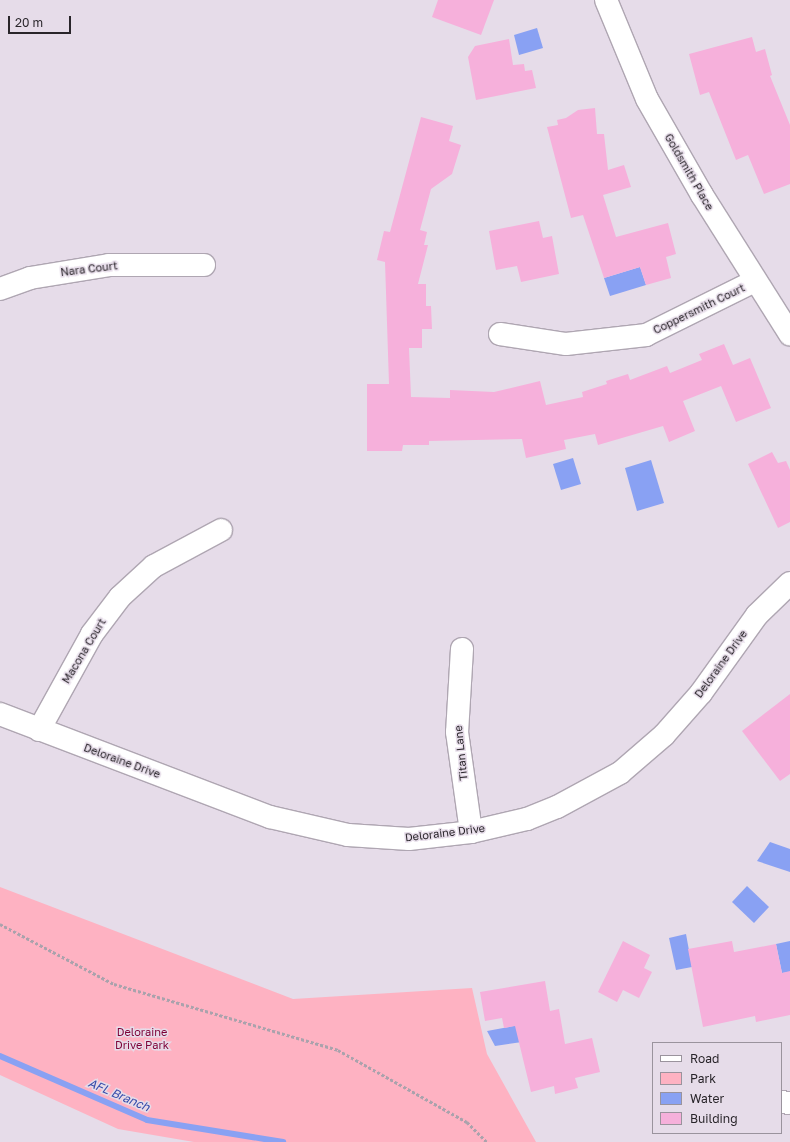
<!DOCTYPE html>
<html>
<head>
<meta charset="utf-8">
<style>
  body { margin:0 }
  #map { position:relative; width:790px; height:1142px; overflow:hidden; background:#e6dce9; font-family:"Golos Text",sans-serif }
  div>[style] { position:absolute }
  .green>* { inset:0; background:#feb2c2 }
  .water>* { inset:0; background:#89a1f3 }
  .stream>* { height:6px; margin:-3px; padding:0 3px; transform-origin:3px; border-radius:3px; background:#89a1f3 }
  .building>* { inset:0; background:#f6b0db }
  .path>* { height:2.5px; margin-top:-1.25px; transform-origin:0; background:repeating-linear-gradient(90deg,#aaa2ac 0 3px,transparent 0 5px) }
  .roads { filter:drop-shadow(1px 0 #afa6b2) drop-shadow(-1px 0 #afa6b2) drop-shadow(0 1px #afa6b2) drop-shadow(0 -1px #afa6b2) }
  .minor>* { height:22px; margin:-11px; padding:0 11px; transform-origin:11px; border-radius:11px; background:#fff }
  .tertiary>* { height:22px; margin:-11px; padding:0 11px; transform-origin:11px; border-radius:11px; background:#fff }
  span { translate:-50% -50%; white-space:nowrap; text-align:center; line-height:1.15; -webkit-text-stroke:3px #e6dce9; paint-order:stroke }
  .street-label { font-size:11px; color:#29252a }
  .park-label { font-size:11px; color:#7e0137 }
  .water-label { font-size:12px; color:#384caa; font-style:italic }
  .legend { position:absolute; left:652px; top:1042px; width:130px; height:92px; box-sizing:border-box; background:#e6dce9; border:1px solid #9a939d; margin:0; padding:5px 7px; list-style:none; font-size:12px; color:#29252a }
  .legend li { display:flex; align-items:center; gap:8px; height:20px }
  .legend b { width:20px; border:1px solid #9a939d }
  .scale { position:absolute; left:8px; top:16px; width:63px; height:18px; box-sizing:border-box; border:2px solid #29252a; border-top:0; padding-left:5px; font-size:12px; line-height:14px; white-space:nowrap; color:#29252a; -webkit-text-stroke:3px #e6dce9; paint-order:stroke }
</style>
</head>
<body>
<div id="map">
  <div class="green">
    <div style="clip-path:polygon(0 887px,293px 999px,472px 988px,487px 1054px,536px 1142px,194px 1142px,118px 1129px,0 1075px)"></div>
  </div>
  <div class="water">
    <div style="clip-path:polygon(537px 28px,543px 48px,519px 55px,514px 35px)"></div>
    <div style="clip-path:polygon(640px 267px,646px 285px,610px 296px,604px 278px)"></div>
    <div style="clip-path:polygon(573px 458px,581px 484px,561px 490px,553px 464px)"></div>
    <div style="clip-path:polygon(651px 460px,664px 503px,637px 511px,625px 468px)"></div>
    <div style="clip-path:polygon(770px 842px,790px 849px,790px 872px,757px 861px)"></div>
    <div style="clip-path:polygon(747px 886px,769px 907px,754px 923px,732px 902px)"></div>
    <div style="clip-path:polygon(686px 934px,692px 967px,676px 970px,669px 938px)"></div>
    <div style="clip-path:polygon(790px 941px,790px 972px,782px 973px,776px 944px)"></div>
    <div style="clip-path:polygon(519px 1025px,522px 1042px,495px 1046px,487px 1031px)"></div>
  </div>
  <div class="stream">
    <div style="left:0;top:1056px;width:160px;rotate:23.5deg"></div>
    <div style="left:147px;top:1120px;width:138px;rotate:9.2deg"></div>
  </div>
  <div class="building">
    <div style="clip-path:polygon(438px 0,494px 0,481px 35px,432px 17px)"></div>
    <div style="clip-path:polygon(752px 37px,756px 52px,765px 49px,772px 75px,770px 76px,790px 125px,790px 184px,764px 194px,748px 155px,736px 160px,709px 92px,700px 95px,689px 54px)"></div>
    <div style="clip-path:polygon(509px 39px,513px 65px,524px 64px,525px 71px,532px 70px,536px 88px,476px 100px,468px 57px,475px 46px)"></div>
    <div style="clip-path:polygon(595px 108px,597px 134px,604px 134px,608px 170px,624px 165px,631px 187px,603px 195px,616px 237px,668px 223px,676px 254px,666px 257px,671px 278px,646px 285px,640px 267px,604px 278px,583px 215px,571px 218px,547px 127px,558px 125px,557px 120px,566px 118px,578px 110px)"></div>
    <div style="clip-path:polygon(421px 117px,453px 126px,449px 141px,461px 145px,452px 174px,431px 189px,420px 230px,427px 232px,424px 245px,428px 245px,418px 284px,426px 284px,426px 306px,431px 306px,432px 329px,422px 329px,422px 348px,409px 348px,411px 397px,450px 398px,450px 390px,494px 392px,540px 381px,546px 405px,583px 397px,582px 392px,607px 384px,606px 381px,628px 374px,630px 380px,667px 366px,670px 373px,702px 360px,699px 354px,724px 344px,733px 365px,750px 358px,771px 408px,736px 422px,721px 386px,683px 401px,695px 431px,669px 442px,663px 426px,598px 445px,595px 434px,564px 440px,566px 449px,526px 458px,522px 439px,429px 441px,429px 445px,403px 445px,402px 451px,367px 451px,367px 384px,389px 384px,385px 262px,377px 260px,384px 231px,390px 232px)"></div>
    <div style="clip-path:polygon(539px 221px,543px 238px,552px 236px,559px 274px,521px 282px,517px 266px,496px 270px,489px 231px)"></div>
    <div style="clip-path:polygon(772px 452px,778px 463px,786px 461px,790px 470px,790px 522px,778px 528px,748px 464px)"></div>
    <div style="clip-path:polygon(790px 694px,790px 774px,780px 781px,742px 731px)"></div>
    <div style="clip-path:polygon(623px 941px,650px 955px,644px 968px,652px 972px,639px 998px,623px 990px,617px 1002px,598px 992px)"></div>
    <div style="clip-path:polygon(732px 941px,734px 952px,776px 944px,782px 973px,790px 971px,790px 1015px,756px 1022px,755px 1016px,703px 1027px,688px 949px)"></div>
    <div style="clip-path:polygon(545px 981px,550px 1011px,559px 1009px,565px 1044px,592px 1038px,600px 1072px,575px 1078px,578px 1088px,555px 1094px,554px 1086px,531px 1092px,515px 1026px,504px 1028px,502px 1018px,485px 1021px,480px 992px)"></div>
  </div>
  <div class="path">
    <div style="left:0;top:924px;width:129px;rotate:27.8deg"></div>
    <div style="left:114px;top:984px;width:234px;rotate:16.4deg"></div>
    <div style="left:338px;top:1050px;width:148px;rotate:29.2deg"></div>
    <div style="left:467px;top:1122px;width:28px;rotate:45deg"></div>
  </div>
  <div class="roads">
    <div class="minor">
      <div style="left:606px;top:0;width:107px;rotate:67.5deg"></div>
      <div style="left:647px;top:99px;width:111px;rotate:60.2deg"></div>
      <div style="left:702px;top:195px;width:165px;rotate:57.7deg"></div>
      <div style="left:0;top:289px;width:32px;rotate:-20deg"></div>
      <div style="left:30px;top:278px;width:80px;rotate:-9.3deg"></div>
      <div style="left:109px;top:265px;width:95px"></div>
      <div style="left:500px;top:334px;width:67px;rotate:8.6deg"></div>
      <div style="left:566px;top:344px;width:81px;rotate:-6.4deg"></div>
      <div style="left:646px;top:335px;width:122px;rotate:-26.4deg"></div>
      <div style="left:462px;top:649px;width:83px;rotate:93.4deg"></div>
      <div style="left:457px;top:732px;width:101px;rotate:82deg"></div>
      <div style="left:39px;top:730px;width:110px;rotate:-61.1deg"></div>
      <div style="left:92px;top:634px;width:46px;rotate:-52.9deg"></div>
      <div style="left:120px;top:597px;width:46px;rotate:-42.4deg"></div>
      <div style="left:154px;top:566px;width:76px;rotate:-28.2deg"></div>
      <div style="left:781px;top:1102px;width:9px;rotate:6deg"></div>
    </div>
    <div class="tertiary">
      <div style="left:0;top:714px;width:289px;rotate:20.9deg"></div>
      <div style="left:270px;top:817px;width:80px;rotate:13deg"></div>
      <div style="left:348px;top:835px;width:61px;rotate:3.8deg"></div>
      <div style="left:409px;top:839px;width:62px;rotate:-6.4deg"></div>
      <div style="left:471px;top:832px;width:57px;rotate:-13.1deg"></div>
      <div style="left:527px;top:819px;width:32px;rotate:-22deg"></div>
      <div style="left:557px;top:807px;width:72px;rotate:-28.4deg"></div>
      <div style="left:620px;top:773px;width:58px;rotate:-40.8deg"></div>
      <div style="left:664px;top:735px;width:56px;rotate:-48.6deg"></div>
      <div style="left:701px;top:693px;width:96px;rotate:-54.3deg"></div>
      <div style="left:757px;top:615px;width:46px;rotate:-44.1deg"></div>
    </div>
  </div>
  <div class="street-label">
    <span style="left:689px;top:172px;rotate:60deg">Goldsmith Place</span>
    <span style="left:89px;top:269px;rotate:-7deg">Nara Court</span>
    <span style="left:699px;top:309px;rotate:-26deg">Coppersmith Court</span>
    <span style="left:84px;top:651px;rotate:-59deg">Macona Court</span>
    <span style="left:721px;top:664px;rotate:-54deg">Deloraine Drive</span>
    <span style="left:461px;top:753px;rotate:-96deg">Titan Lane</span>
    <span style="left:122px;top:761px;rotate:20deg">Deloraine Drive</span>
    <span style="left:445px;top:833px;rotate:-7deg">Deloraine Drive</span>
  </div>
  <div class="park-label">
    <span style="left:142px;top:1039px">Deloraine<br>Drive Park</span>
  </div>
  <div class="water-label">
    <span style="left:119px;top:1095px;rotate:23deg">AFL Branch</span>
  </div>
  <ul class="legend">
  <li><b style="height:5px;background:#fff"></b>Road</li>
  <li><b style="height:11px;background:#feb2c2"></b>Park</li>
  <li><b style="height:11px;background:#89a1f3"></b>Water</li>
  <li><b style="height:11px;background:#f6b0db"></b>Building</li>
  </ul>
  <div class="scale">20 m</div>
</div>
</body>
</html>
